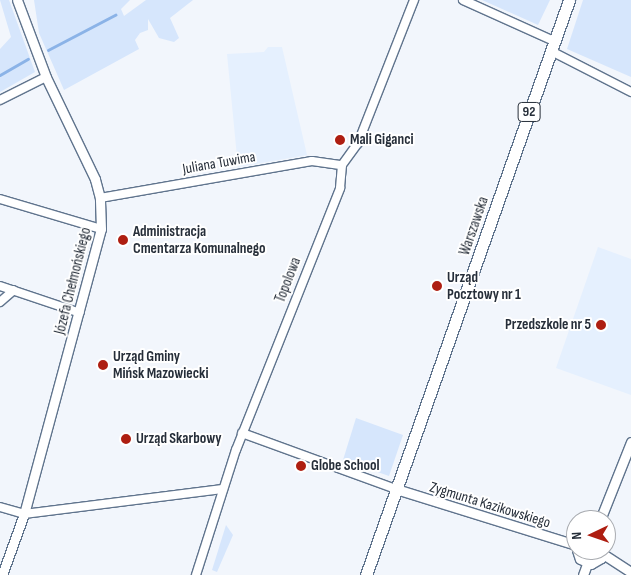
<!DOCTYPE html>
<html>
<head>
<meta charset="utf-8">
<style>
  body { margin:0 }
  #map { position:relative; width:631px; height:575px; overflow:hidden; background:#f2f6fc; font-family:"Sofia Sans Condensed",sans-serif }
  div>[style] { position:absolute }
  .built>* { inset:0; background:#e5f0fe }
  .green>* { inset:0; background:#d6e6fc }
  .stream>* { height:2.5px; margin:-1.25px; padding:0 1.25px; transform-origin:1.25px; border-radius:1.25px; background:#8bb3e7 }
  .roads { filter:drop-shadow(1px 0 #60748d) drop-shadow(-1px 0 #60748d) drop-shadow(0 1px #60748d) drop-shadow(0 -1px #60748d) }
  .minor>* { height:8px; margin:-4px; padding:0 4px; transform-origin:4px; border-radius:4px; background:#fff }
  .tertiary>* { height:9px; margin:-4.5px; padding:0 4.5px; transform-origin:4.5px; border-radius:4.5px; background:#fff }
  .primary>* { height:11px; margin:-5.5px; padding:0 5.5px; transform-origin:5.5px; border-radius:5.5px; background:#fff }
  .dots>* { width:14px; height:14px; translate:-50% -50%; box-sizing:border-box; border:2px solid #fff; border-radius:50% }
  span { translate:-50% -50%; white-space:nowrap; text-align:center; line-height:1.15; -webkit-text-stroke:4px #fff; paint-order:stroke }
  .shield-label span { padding:1px 4px; background:#fff; border:1px solid; border-radius:4px; -webkit-text-stroke-width:0 }
  .shield-label { font-size:14px; color:#262e39; font-weight:700 }
  .poi-label { font-size:15px; color:#262e39; font-weight:700 }
  .left { translate:0 -50%; text-align:left }
  .right { translate:-100% -50%; text-align:right }
  .street-label { font-size:15px; color:#262e39 }
  .north { position:absolute; left:566px; top:510px; width:50px; height:50px; box-sizing:border-box; background:#fff; border:1px solid #a8abb0; border-radius:50%; rotate:267deg; font-size:14px; font-weight:700; line-height:20px; text-align:center; color:#262e39 }
  .north::after { content:''; display:block; margin:auto; width:18px; height:22px; background:#ae1e11; clip-path:polygon(50% 0,100% 100%,50% 72%,0 100%) }
</style>
</head>
<body>
<div id="map">
  <div class="built">
    <div style="clip-path:polygon(268px 47px,282px 47px,307px 155px,238px 167px,227px 54px,264px 52px)"></div>
    <div style="clip-path:polygon(598px 247px,631px 259px,631px 395px,556px 368px)"></div>
  </div>
  <div class="green">
    <div style="clip-path:polygon(0 0,9px 0,35px 72px,0 92px,0 49px,11px 37px)"></div>
    <div style="clip-path:polygon(34px 0,130px 0,121px 9px,124px 16px,146px 0,193px 0,170px 18px,179px 38px,174px 42px,159px 38px,148px 19px,148px 30px,140px 33px,135px 40px,139px 49px,64px 90px,39px 33px)"></div>
    <div style="clip-path:polygon(482px 0,550px 0,538px 25px)"></div>
    <div style="clip-path:polygon(583px 0,631px 0,631px 77px,567px 49px)"></div>
    <div style="clip-path:polygon(356px 418px,403px 435px,389px 476px,343px 460px)"></div>
    <div style="clip-path:polygon(226px 525px,233px 535px,217px 572px,212px 570px)"></div>
  </div>
  <div class="stream">
    <div style="left:48px;top:50px;width:76px;rotate:-27.6deg"></div>
    <div style="left:0;top:75px;width:32px;rotate:-30deg"></div>
  </div>
  <div class="roads">
    <div class="minor">
      <div style="left:463px;top:0;width:100px;rotate:24.3deg"></div>
      <div style="left:551px;top:51px;width:90px;rotate:27.1deg"></div>
      <div style="left:0;top:100px;width:51px;rotate:-26.6deg"></div>
      <div style="left:100px;top:198px;width:215px;rotate:-9.9deg"></div>
      <div style="left:312px;top:161px;width:30px;rotate:8deg"></div>
      <div style="left:0;top:199px;width:105px;rotate:16.5deg"></div>
      <div style="left:0;top:286px;width:84px;rotate:18.6deg"></div>
      <div style="left:0;top:302px;width:18px;rotate:-41deg"></div>
      <div style="left:242px;top:433px;width:164px;rotate:20deg"></div>
      <div style="left:0;top:507px;width:25px;rotate:16deg"></div>
      <div style="left:24px;top:514px;width:200px;rotate:-7.2deg"></div>
      <div style="left:196px;top:575px;width:131px;rotate:-72.3deg"></div>
      <div style="left:236px;top:450px;width:282px;rotate:-68.3deg"></div>
      <div style="left:340px;top:188px;width:23px;rotate:-85deg"></div>
      <div style="left:342px;top:165px;width:27px;rotate:-54deg"></div>
      <div style="left:358px;top:143px;width:154px;rotate:-68.6deg"></div>
    </div>
    <div class="tertiary">
      <div style="left:396px;top:489px;width:189px;rotate:17.3deg"></div>
      <div style="left:600px;top:520px;width:84px;rotate:-68.3deg"></div>
      <div style="left:577px;top:550px;width:9px;rotate:72deg"></div>
      <div style="left:580px;top:559px;width:12px;rotate:24deg"></div>
      <div style="left:591px;top:564px;width:12px;rotate:-31deg"></div>
      <div style="left:601px;top:558px;width:8px;rotate:-76deg"></div>
      <div style="left:603px;top:554px;width:33px;rotate:33deg"></div>
      <div style="left:2px;top:575px;width:65px;rotate:-70.2deg"></div>
      <div style="left:24px;top:514px;width:295px;rotate:-74.9deg"></div>
      <div style="left:101px;top:229px;width:31px;rotate:-92deg"></div>
      <div style="left:100px;top:198px;width:20px;rotate:-105deg"></div>
      <div style="left:95px;top:179px;width:113px;rotate:-115.7deg"></div>
      <div style="left:46px;top:77px;width:82px;rotate:-110.6deg"></div>
      <div style="left:583px;top:575px;width:12px;rotate:-70deg"></div>
    </div>
    <div class="primary">
      <div style="left:366px;top:575px;width:610px;rotate:-70.55deg"></div>
    </div>
  </div>
  <div class="dots">
    <div style="left:340px;top:140px;background:#ae1e11"></div>
    <div style="left:123px;top:240px;background:#ae1e11"></div>
    <div style="left:437px;top:286px;background:#ae1e11"></div>
    <div style="left:601px;top:325px;background:#ae1e11"></div>
    <div style="left:103px;top:365px;background:#ae1e11"></div>
    <div style="left:126px;top:439px;background:#ae1e11"></div>
    <div style="left:301px;top:466px;background:#ae1e11"></div>
  </div>
  <div class="shield-label">
    <span style="left:529px;top:112px">92</span>
  </div>
  <div class="poi-label">
    <span class="left" style="left:350px;top:140px">Mali Giganci</span>
    <span class="left" style="left:133px;top:240px">Administracja<br>Cmentarza Komunalnego</span>
    <span class="left" style="left:447px;top:286px">Urząd<br>Pocztowy nr 1</span>
    <span class="right" style="left:591px;top:325px">Przedszkole nr 5</span>
    <span class="left" style="left:113px;top:365px">Urząd Gminy<br>Mińsk Mazowiecki</span>
    <span class="left" style="left:136px;top:439px">Urząd Skarbowy</span>
    <span class="left" style="left:311px;top:466px">Globe School</span>
  </div>
  <div class="street-label">
    <span style="left:219px;top:163px;rotate:-10deg">Juliana Tuwima</span>
    <span style="left:474px;top:226px;rotate:-71deg">Warszawska</span>
    <span style="left:288px;top:280px;rotate:-69deg">Topolowa</span>
    <span style="left:73px;top:281px;rotate:-76deg">Józefa Chełmońskiego</span>
    <span style="left:490px;top:505px;rotate:17deg">Zygmunta Kazikowskiego</span>
  </div>
  <div class="north">N</div>
</div>
</body>
</html>
